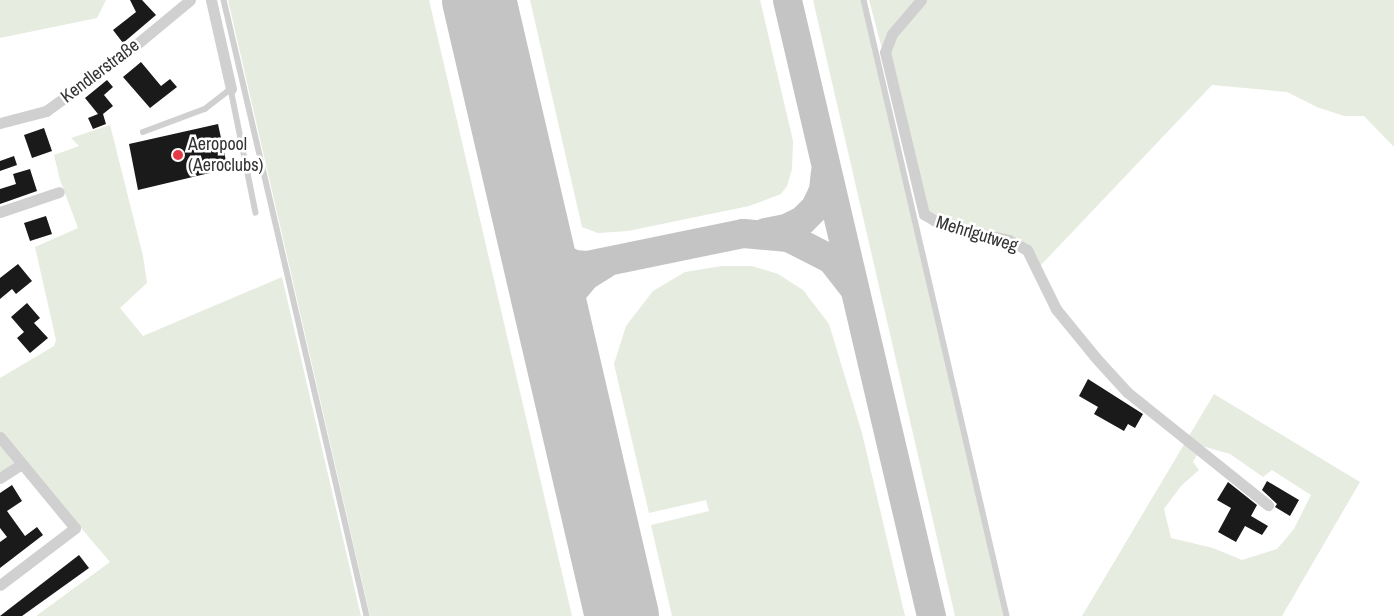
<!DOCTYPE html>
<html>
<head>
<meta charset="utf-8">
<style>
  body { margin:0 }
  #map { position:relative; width:1394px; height:616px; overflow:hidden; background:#fff; font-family:"Archivo Narrow",sans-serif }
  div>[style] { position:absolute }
  .green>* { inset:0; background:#e6ecdf }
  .taxiway>* { height:29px; margin:-14.5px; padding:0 14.5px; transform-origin:14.5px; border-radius:14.5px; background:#c4c4c4 }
  .runway>* { height:74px; margin:-37px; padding:0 37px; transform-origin:37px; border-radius:37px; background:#c4c4c4 }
  .building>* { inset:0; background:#1a1a1a }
  .service>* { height:5.5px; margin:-2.75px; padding:0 2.75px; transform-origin:2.75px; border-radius:2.75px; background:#d0d0d0 }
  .minor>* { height:11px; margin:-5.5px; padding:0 5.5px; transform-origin:5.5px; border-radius:5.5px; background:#d0d0d0 }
  .dots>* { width:14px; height:14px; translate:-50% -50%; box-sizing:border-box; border:2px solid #fff; border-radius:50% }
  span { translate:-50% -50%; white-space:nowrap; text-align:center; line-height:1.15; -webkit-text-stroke:5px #fff; paint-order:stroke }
  .street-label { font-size:18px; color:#333 }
  .poi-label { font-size:18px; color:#333 }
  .left { translate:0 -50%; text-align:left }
</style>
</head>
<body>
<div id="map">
  <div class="green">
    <div style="clip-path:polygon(0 0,106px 0,97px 18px,0 38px)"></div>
    <div style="clip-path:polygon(228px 0,429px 0,572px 616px,370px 616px)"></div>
    <div style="clip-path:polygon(530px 0,760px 0,793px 141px,792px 169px,787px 186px,781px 194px,749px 206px,628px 231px,598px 233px,582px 227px)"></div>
    <div style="clip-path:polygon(813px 0,861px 0,1004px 616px,955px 616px)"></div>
    <div style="clip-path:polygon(869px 0,1394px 0,1394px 147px,1364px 116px,1344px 116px,1317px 107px,1287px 92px,1212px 85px,1040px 266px,1034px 254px,951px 226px,926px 213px)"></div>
    <div style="clip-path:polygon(110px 125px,143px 256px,147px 283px,120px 308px,143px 336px,282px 277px,361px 616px,36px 616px,110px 562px,21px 457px,0 475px,0 378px,54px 346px,56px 340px,35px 247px,78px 228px,60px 180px,54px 155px,79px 146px,71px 138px)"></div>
    <div style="clip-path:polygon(722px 266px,752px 266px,778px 274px,803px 290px,829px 324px,862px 433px,905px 616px,672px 616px,651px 525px,709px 511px,706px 500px,649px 513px,614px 364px,626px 326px,653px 291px,685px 272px)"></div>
    <div style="clip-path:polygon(evenodd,1214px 394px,1360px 482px,1282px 616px,1082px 616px,1214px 394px,1202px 446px,1230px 454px,1263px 477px,1272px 470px,1311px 495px,1294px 529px,1277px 549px,1242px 560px,1213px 548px,1171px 538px,1164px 509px,1181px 486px,1199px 470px,1193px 462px,1202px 446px)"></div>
  </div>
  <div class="taxiway">
    <div style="left:787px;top:0;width:633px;rotate:76.84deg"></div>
    <div style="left:765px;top:232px;width:21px;rotate:-11deg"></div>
    <div style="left:786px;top:228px;width:18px;rotate:-27deg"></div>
    <div style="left:802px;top:220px;width:18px;rotate:-45deg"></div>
    <div style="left:815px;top:207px;width:19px;rotate:-65deg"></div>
    <div style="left:823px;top:190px;width:18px;rotate:-84deg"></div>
    <div style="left:534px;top:235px;width:31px;rotate:42deg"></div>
    <div style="left:557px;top:256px;width:19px;rotate:25deg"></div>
    <div style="left:574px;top:264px;width:13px;rotate:4deg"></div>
    <div style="left:587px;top:265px;width:159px;rotate:-11.6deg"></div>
    <div style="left:743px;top:233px;width:45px;rotate:5.1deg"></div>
    <div style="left:788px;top:237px;width:48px;rotate:27.1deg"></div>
    <div style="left:831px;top:259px;width:33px;rotate:52deg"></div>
    <div style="left:558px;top:341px;width:20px;rotate:-90deg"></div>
    <div style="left:558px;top:321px;width:20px;rotate:-75deg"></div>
    <div style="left:563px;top:302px;width:35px;rotate:-50deg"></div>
    <div style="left:586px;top:275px;width:22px;rotate:-32deg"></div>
  </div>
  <div class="runway">
    <div style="left:479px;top:0;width:632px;rotate:76.93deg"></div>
  </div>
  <div class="building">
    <div style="clip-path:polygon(130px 0,142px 0,156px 15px,123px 43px,113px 30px,136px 12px)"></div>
    <div style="clip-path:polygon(141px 62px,161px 86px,170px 79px,177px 87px,150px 108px,123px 77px)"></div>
    <div style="clip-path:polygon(107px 80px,113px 87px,104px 95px,113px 106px,103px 114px,106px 124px,93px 129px,88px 118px,98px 114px,85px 98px)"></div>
    <div style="clip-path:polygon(218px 124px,226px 161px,216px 164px,218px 171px,138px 190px,129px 144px)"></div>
    <div style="clip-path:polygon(44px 128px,52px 151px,32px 158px,24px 135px)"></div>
    <div style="clip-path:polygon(14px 156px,17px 165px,0 171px,0 161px)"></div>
    <div style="clip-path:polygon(30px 169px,37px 191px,0 204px,0 189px,16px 184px,13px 174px)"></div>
    <div style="clip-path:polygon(46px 216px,52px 234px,30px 241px,24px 223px)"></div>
    <div style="clip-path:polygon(18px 264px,32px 281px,16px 294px,12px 289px,0 299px,0 278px)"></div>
    <div style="clip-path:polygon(27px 303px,40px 318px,34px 323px,48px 338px,30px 353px,17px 338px,24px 332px,11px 317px)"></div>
    <div style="clip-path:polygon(1088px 379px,1143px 414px,1135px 428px,1128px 424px,1124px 431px,1094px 414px,1098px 407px,1079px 396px)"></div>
    <div style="clip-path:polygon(1267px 481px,1299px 500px,1290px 516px,1275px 507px,1277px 504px,1262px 490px)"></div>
    <div style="clip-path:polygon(1228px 482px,1257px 505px,1251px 516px,1268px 526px,1262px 535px,1245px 526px,1236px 542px,1218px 532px,1231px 508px,1217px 500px)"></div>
    <div style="clip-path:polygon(12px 485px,22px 501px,7px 511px,25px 536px,37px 527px,43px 535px,0 568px,0 542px,7px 537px,0 528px,0 493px)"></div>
    <div style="clip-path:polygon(79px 555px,89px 568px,22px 616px,0 616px)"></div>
  </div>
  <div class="service">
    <div style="left:224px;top:0;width:632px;rotate:76.93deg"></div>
    <div style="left:864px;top:0;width:632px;rotate:76.93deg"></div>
    <div style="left:143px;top:132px;width:66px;rotate:-20.4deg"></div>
    <div style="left:205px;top:109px;width:33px;rotate:-38deg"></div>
    <div style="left:231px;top:89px;width:126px;rotate:78.6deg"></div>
  </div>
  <div class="minor">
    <div style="left:211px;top:0;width:91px;rotate:77.3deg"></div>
    <div style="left:921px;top:0;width:45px;rotate:130.5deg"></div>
    <div style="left:892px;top:34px;width:19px;rotate:111deg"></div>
    <div style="left:885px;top:52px;width:167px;rotate:76.5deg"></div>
    <div style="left:924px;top:214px;width:22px;rotate:32deg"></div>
    <div style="left:943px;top:226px;width:67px;rotate:12deg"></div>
    <div style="left:1009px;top:240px;width:21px;rotate:29deg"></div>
    <div style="left:1027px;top:250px;width:66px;rotate:63.8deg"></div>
    <div style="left:1056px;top:309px;width:63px;rotate:50.8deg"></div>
    <div style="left:1096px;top:358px;width:46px;rotate:47.6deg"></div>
    <div style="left:1127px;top:392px;width:181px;rotate:38.7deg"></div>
    <div style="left:0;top:123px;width:48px;rotate:-14.6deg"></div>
    <div style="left:46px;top:111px;width:99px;rotate:-35.9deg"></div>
    <div style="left:126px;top:53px;width:83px;rotate:-39.6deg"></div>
    <div style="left:0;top:212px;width:62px;rotate:-18.7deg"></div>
    <div style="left:0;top:437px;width:118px;rotate:50.5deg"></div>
    <div style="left:75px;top:528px;width:94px;rotate:142.8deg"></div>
    <div style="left:0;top:478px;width:24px;rotate:-33deg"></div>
  </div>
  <div class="dots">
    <div style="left:178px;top:155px;background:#e63946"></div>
  </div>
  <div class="street-label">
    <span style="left:100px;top:71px;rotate:-37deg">Kendlerstraße</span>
    <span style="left:977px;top:234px;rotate:17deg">Mehrlgutweg</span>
  </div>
  <div class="poi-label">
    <span class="left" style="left:188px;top:155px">Aeropool<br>(Aeroclubs)</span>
  </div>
</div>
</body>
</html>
